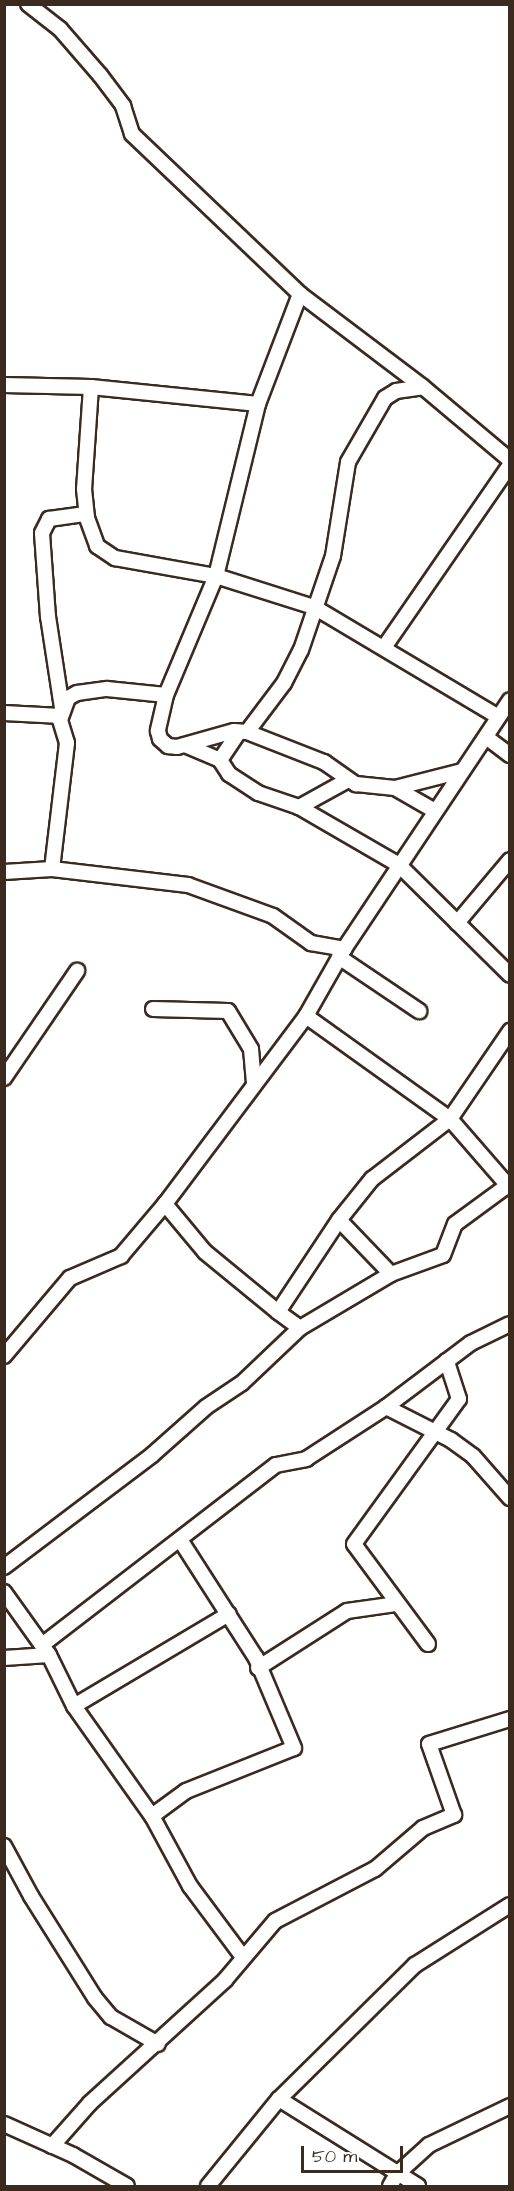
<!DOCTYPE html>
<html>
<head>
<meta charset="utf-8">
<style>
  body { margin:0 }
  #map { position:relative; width:514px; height:2191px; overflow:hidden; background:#fff; font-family:"Architects Daughter",sans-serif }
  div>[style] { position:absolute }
  .roads { filter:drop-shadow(2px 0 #3b2a1e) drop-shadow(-2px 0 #3b2a1e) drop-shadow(0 2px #3b2a1e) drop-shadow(0 -2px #3b2a1e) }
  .minor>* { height:14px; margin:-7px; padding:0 7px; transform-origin:7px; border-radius:7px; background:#fff }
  span { translate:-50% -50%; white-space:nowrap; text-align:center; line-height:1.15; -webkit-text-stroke:4.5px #fff; paint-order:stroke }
  .frame { position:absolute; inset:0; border:6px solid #3b2a1e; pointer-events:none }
  .scale { position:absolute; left:301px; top:2146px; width:102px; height:27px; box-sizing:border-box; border:3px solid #3b2a1e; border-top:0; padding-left:8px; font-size:18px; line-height:21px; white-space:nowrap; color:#3b2a1e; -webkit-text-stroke:4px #fff; paint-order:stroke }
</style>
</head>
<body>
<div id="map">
  <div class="roads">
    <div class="minor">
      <div style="left:28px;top:4px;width:41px;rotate:38deg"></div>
      <div style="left:60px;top:29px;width:61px;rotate:49deg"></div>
      <div style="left:100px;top:75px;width:39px;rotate:53deg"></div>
      <div style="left:123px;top:106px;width:29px;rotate:72deg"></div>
      <div style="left:132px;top:134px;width:232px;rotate:43.6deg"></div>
      <div style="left:300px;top:294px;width:154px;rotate:37.1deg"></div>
      <div style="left:423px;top:387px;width:114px;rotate:40deg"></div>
      <div style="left:300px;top:294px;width:118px;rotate:110.9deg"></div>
      <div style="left:258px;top:404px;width:177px;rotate:103.7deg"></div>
      <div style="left:216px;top:576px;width:129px;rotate:112.8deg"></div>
      <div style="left:166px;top:695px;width:37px;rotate:103deg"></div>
      <div style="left:158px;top:731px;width:8px;rotate:76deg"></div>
      <div style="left:160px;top:739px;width:11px;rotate:41deg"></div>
      <div style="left:168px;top:746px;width:9px;rotate:6deg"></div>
      <div style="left:177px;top:747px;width:59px;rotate:-15.7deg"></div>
      <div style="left:234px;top:731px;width:13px;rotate:4deg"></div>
      <div style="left:247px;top:732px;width:83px;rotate:21.3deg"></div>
      <div style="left:324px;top:762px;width:39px;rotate:35deg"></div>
      <div style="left:356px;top:784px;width:39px;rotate:6deg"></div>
      <div style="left:395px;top:788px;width:69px;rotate:-14.2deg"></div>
      <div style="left:4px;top:385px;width:87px;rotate:1.3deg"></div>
      <div style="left:258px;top:404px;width:168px;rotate:-174.2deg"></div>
      <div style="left:91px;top:387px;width:102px;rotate:93.9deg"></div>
      <div style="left:84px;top:489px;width:29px;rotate:84deg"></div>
      <div style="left:87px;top:518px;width:30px;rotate:70deg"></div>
      <div style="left:97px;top:546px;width:22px;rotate:34deg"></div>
      <div style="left:115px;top:558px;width:103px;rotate:10.1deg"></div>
      <div style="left:216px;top:576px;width:103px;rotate:17.6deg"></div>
      <div style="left:314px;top:607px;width:213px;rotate:30.8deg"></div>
      <div style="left:385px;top:646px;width:220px;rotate:-55.4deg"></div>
      <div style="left:62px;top:708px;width:92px;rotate:-98.7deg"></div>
      <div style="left:48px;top:617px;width:84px;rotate:-94.1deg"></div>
      <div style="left:42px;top:533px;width:16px;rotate:-63deg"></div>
      <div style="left:49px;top:519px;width:37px;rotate:-8deg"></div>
      <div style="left:4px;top:713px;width:57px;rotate:3deg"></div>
      <div style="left:247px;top:732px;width:61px;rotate:-52.9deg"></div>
      <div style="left:284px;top:683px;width:37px;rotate:-63deg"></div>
      <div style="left:301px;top:650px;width:99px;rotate:-71.2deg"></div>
      <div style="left:333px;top:556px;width:95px;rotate:-80.9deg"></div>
      <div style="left:348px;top:462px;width:74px;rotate:-60deg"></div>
      <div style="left:385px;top:398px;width:13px;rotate:-32deg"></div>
      <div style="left:396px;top:391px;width:27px;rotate:-8deg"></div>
      <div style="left:486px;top:737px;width:30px;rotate:37deg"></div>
      <div style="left:185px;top:745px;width:38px;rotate:23deg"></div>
      <div style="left:220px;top:760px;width:17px;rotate:57deg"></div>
      <div style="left:229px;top:774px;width:35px;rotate:33deg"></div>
      <div style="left:258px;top:793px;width:43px;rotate:18.9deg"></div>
      <div style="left:220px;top:760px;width:34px;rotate:-56deg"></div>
      <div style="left:348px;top:780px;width:56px;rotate:151.1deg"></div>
      <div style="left:299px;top:807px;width:116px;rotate:30.1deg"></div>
      <div style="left:399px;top:865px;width:156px;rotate:44.7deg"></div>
      <div style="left:395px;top:788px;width:46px;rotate:29.9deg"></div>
      <div style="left:52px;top:869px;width:127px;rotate:-83.2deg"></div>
      <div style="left:67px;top:743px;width:24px;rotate:-107deg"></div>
      <div style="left:60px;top:720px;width:23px;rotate:-70deg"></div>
      <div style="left:68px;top:698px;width:10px;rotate:-29deg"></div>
      <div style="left:77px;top:693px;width:30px;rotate:-8deg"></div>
      <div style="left:107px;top:689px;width:59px;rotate:5.8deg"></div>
      <div style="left:4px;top:872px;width:48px;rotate:-3.6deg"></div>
      <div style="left:52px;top:869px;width:137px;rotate:6.7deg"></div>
      <div style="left:188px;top:885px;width:90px;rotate:20deg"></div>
      <div style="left:273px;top:916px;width:47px;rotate:35.4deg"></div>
      <div style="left:311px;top:943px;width:34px;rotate:10deg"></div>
      <div style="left:457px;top:923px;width:82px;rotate:-49.9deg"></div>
      <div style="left:339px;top:957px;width:97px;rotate:34deg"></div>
      <div style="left:153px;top:1009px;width:75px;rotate:1.5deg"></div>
      <div style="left:228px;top:1011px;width:44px;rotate:58.8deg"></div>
      <div style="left:251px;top:1049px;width:33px;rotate:85deg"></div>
      <div style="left:306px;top:1016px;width:177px;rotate:35.6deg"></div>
      <div style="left:450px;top:1119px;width:91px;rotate:49deg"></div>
      <div style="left:4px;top:1078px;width:130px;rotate:-55.7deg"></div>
      <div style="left:165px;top:1204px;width:62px;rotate:50.2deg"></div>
      <div style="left:205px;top:1252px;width:94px;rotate:39.4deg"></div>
      <div style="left:391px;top:1274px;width:55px;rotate:-20.1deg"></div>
      <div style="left:443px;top:1255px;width:33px;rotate:-69deg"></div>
      <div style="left:455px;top:1224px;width:64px;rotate:-36.2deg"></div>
      <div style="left:300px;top:1328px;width:27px;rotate:-144deg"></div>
      <div style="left:278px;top:1312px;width:110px;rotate:-56.5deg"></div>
      <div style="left:339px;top:1220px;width:53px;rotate:-51.2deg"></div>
      <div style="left:372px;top:1179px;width:98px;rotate:-37.6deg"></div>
      <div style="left:450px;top:1119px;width:107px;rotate:-55.7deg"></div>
      <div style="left:4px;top:1356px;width:102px;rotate:-49.8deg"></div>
      <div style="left:70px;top:1278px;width:56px;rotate:-23.3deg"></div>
      <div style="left:121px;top:1256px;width:68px;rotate:-49.8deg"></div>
      <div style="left:165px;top:1204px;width:235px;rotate:-53.1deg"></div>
      <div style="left:306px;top:1016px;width:77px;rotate:-60.4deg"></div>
      <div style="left:344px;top:949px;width:299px;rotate:-56.3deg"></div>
      <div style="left:386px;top:1407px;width:73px;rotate:26.9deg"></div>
      <div style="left:451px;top:1440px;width:27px;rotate:36deg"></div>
      <div style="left:473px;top:1456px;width:56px;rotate:48.6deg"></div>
      <div style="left:4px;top:1567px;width:186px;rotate:-37.1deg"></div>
      <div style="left:152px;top:1455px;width:72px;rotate:-41.6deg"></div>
      <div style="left:206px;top:1407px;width:43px;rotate:-33.7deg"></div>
      <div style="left:242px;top:1383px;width:80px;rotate:-43.5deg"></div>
      <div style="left:300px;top:1328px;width:106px;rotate:-30.7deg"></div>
      <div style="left:391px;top:1274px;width:75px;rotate:-133.9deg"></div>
      <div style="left:4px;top:1592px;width:77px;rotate:54.5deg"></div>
      <div style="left:49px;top:1655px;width:57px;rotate:63.9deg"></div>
      <div style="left:74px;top:1706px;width:135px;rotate:54.7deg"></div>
      <div style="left:152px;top:1816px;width:80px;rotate:61.5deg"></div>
      <div style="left:190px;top:1886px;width:89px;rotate:53.3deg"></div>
      <div style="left:428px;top:1644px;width:124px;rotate:-126.5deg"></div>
      <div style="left:354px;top:1544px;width:179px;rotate:-54.1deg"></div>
      <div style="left:459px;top:1399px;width:40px;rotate:-108deg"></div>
      <div style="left:42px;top:1645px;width:295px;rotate:-37.6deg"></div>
      <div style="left:276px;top:1465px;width:31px;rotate:-11deg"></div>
      <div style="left:306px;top:1459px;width:95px;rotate:-33deg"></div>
      <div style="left:386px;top:1407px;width:106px;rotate:-37deg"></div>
      <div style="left:471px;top:1343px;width:43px;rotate:-26deg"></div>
      <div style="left:4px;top:1658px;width:45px;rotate:-3.8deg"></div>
      <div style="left:258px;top:1668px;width:106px;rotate:-32.6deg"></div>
      <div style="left:347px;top:1611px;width:49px;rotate:-8.1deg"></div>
      <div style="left:74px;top:1706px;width:180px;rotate:-30.7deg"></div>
      <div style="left:152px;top:1816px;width:42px;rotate:-36.3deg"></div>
      <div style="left:186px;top:1791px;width:116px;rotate:-21.7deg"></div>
      <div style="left:294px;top:1748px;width:98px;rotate:-112.9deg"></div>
      <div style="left:256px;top:1658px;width:139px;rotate:-122.7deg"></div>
      <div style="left:4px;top:1846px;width:57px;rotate:61.6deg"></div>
      <div style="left:31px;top:1896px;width:120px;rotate:57.9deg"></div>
      <div style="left:95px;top:1998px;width:25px;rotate:50deg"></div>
      <div style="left:111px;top:2017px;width:54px;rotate:29.9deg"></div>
      <div style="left:279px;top:2099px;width:164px;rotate:32deg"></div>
      <div style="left:4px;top:2124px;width:76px;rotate:24.2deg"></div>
      <div style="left:73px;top:2155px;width:62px;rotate:29.9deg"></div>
      <div style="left:52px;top:2146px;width:57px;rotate:-48.5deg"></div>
      <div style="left:90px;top:2103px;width:183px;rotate:-42.3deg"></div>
      <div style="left:225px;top:1980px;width:77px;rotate:-49.7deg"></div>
      <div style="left:275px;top:1921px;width:113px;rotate:-27.5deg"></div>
      <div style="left:375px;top:1869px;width:63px;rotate:-40.5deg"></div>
      <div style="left:423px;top:1828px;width:34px;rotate:-23deg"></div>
      <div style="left:454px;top:1815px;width:75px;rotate:-109.4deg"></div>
      <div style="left:429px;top:1744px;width:85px;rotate:-17.2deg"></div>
      <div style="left:208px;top:2186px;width:112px;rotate:-50.8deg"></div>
      <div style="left:279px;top:2099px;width:191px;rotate:-44.6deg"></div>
      <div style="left:415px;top:1965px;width:112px;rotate:-32.3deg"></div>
      <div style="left:390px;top:2186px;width:14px;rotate:-60deg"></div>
      <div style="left:397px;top:2174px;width:43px;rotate:-42.2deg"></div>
      <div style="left:429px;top:2145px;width:90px;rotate:-25.7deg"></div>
    </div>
  </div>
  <div class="frame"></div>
  <div class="scale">50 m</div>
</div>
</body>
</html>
